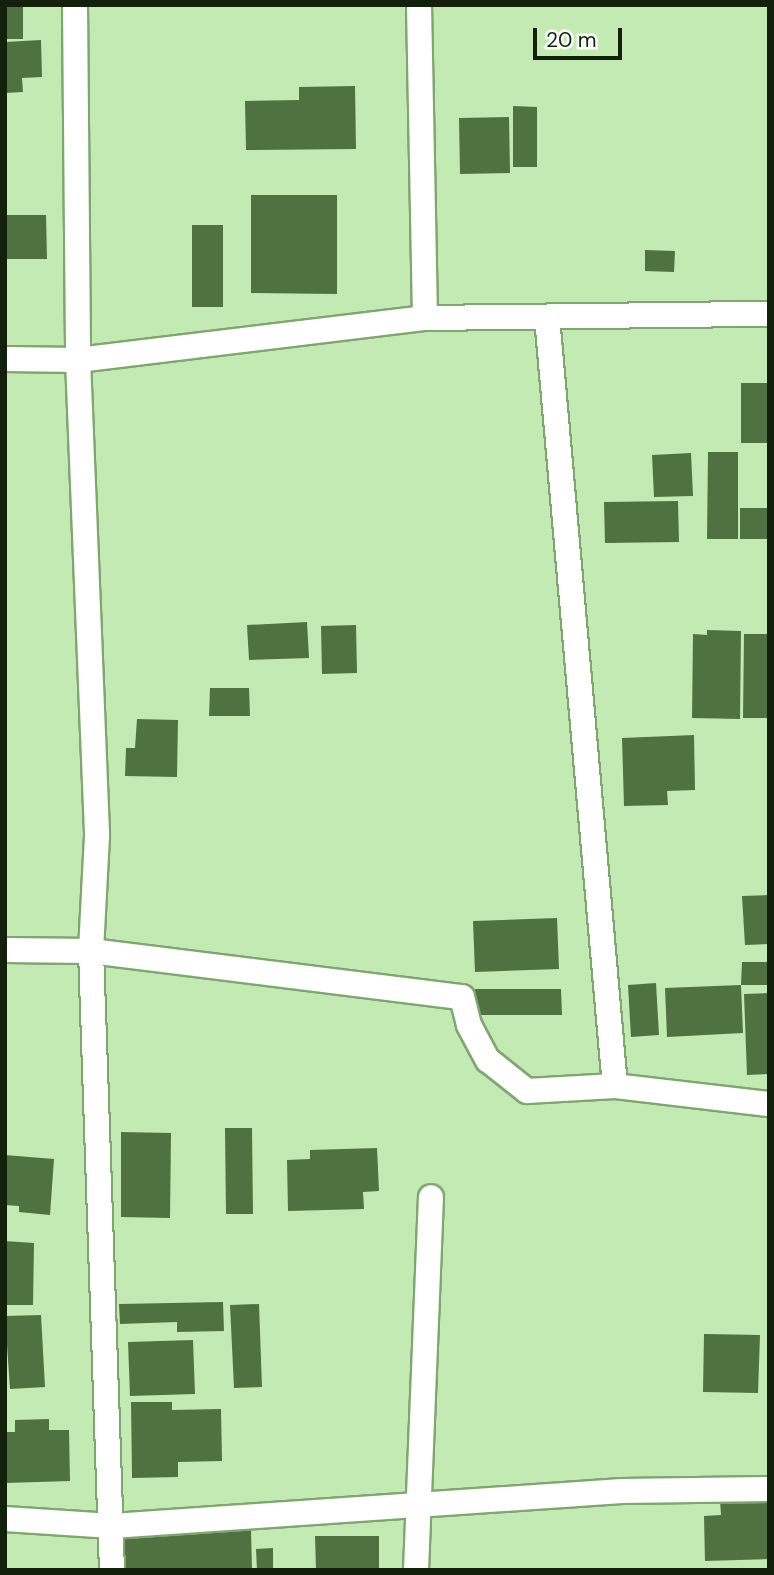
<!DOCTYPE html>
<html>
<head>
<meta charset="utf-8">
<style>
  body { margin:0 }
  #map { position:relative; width:774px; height:1575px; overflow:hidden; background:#c3eab2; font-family:"DM Sans",sans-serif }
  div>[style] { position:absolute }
  .building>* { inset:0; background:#507240 }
  .roads { filter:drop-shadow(2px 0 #81a570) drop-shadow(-2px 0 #81a570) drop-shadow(0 2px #81a570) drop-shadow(0 -2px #81a570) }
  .minor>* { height:24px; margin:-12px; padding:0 12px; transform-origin:12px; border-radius:12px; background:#fff }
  span { translate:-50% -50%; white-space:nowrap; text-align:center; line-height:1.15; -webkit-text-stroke:7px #fbfff9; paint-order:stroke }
  .frame { position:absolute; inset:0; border:7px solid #13210c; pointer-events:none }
  .scale { position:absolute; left:533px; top:28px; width:89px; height:32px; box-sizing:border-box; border:4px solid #13210c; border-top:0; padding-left:9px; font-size:21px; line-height:24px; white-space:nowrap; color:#13210c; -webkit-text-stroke:5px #fbfff9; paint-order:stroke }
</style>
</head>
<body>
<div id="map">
  <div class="building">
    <div style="clip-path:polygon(5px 5px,23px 5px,23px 39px,5px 39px)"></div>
    <div style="clip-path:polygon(41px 40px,42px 77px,22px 78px,23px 92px,5px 93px,5px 42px)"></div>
    <div style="clip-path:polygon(355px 86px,356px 149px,246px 150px,245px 101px,299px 100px,299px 87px)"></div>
    <div style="clip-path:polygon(513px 106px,537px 107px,537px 167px,513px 167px)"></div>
    <div style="clip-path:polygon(509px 117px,510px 173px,460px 174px,459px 118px)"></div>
    <div style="clip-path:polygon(251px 195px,337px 195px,337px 294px,251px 293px)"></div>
    <div style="clip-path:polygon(5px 215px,46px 215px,47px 259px,5px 259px)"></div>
    <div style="clip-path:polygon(192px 225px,223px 225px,223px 307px,192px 307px)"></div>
    <div style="clip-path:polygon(645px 250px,675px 251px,674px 272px,645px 271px)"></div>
    <div style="clip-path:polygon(741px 383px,769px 383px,769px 443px,741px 443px)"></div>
    <div style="clip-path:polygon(708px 452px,738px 452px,738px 539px,707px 539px)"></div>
    <div style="clip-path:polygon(691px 453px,693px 496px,654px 497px,652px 455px)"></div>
    <div style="clip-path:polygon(678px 501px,679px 542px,605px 543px,604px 502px)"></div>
    <div style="clip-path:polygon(740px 508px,769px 508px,769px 539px,740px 539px)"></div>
    <div style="clip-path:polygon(307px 622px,309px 658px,249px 660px,247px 625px)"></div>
    <div style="clip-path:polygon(356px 625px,357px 673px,322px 674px,321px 626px)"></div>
    <div style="clip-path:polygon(707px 630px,741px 631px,740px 719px,692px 718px,693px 634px,707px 635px)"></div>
    <div style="clip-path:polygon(744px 634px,769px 634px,769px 718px,743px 718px)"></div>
    <div style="clip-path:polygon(210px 688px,249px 688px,250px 716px,209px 716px)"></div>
    <div style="clip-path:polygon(137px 719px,178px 720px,177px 777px,125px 776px,126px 748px,135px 748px)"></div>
    <div style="clip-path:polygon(694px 735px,695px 790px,667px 791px,668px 805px,624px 806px,622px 738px)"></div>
    <div style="clip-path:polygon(769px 895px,769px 944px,745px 945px,742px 896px)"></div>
    <div style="clip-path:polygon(557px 918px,559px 969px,475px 972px,473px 921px)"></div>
    <div style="clip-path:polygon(742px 962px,769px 962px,769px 985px,741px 985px)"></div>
    <div style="clip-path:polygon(656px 983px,659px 1035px,631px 1037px,628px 985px)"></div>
    <div style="clip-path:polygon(741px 985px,743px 1033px,667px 1037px,665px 988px)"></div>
    <div style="clip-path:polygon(475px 989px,561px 989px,562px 1015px,475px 1015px)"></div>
    <div style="clip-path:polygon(769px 993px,769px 1074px,747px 1075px,744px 994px)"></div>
    <div style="clip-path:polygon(225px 1128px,252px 1128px,253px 1214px,226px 1214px)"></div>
    <div style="clip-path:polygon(121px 1132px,171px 1133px,170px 1218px,121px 1217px)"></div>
    <div style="clip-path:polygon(377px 1148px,379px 1191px,363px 1192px,364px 1209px,288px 1211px,287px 1160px,310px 1159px,310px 1150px)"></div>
    <div style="clip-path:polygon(5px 1155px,54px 1159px,50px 1215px,19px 1212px,19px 1206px,5px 1205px)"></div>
    <div style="clip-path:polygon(5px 1241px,34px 1243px,33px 1305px,5px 1305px)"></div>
    <div style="clip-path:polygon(223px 1302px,224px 1331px,177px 1332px,177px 1322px,120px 1324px,119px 1304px)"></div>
    <div style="clip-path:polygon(259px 1304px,262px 1387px,234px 1388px,230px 1305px)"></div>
    <div style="clip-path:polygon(41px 1315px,45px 1387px,10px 1389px,5px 1316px)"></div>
    <div style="clip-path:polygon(704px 1334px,760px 1335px,758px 1393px,703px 1392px)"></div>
    <div style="clip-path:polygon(193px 1340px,195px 1394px,130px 1396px,128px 1342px)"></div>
    <div style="clip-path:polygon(131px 1402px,172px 1402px,172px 1410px,221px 1409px,222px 1461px,178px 1462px,178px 1477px,132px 1478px)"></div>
    <div style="clip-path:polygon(49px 1419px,49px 1430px,69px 1430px,70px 1481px,5px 1483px,5px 1432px,15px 1432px,15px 1420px)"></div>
    <div style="clip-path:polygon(769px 1500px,769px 1559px,705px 1561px,704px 1516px,721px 1515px,720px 1501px)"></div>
    <div style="clip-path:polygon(251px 1530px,252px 1570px,125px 1570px,123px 1534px)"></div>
    <div style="clip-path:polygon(315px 1536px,379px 1536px,379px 1570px,316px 1570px)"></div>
    <div style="clip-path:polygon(273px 1548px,273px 1570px,257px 1570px,256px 1549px)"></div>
  </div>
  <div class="roads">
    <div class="minor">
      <div style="left:75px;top:5px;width:355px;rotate:89.5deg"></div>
      <div style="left:78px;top:360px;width:476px;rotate:87.7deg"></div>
      <div style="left:97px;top:836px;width:115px;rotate:93deg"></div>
      <div style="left:91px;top:951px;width:619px;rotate:88.06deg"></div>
      <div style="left:419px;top:5px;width:313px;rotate:88.9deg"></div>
      <div style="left:547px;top:317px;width:772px;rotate:84.95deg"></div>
      <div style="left:5px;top:359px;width:73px;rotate:0.8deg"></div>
      <div style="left:78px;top:360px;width:350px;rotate:-6.9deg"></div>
      <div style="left:425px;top:318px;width:344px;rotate:-0.7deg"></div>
      <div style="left:5px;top:950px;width:86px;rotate:0.7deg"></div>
      <div style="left:91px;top:951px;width:374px;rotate:7.1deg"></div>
      <div style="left:462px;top:997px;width:29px;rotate:76deg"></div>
      <div style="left:469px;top:1025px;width:40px;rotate:62deg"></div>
      <div style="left:488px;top:1060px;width:50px;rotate:38.5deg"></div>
      <div style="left:527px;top:1091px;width:88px;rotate:-3.3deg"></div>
      <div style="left:615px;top:1086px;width:155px;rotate:6.7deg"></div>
      <div style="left:5px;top:1519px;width:107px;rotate:3.7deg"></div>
      <div style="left:112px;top:1526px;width:511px;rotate:-3.93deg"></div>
      <div style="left:622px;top:1491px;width:147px;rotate:-0.8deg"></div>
      <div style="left:416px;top:1570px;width:373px;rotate:-87.7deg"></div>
    </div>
  </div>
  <div class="frame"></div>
  <div class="scale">20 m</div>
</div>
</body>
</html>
